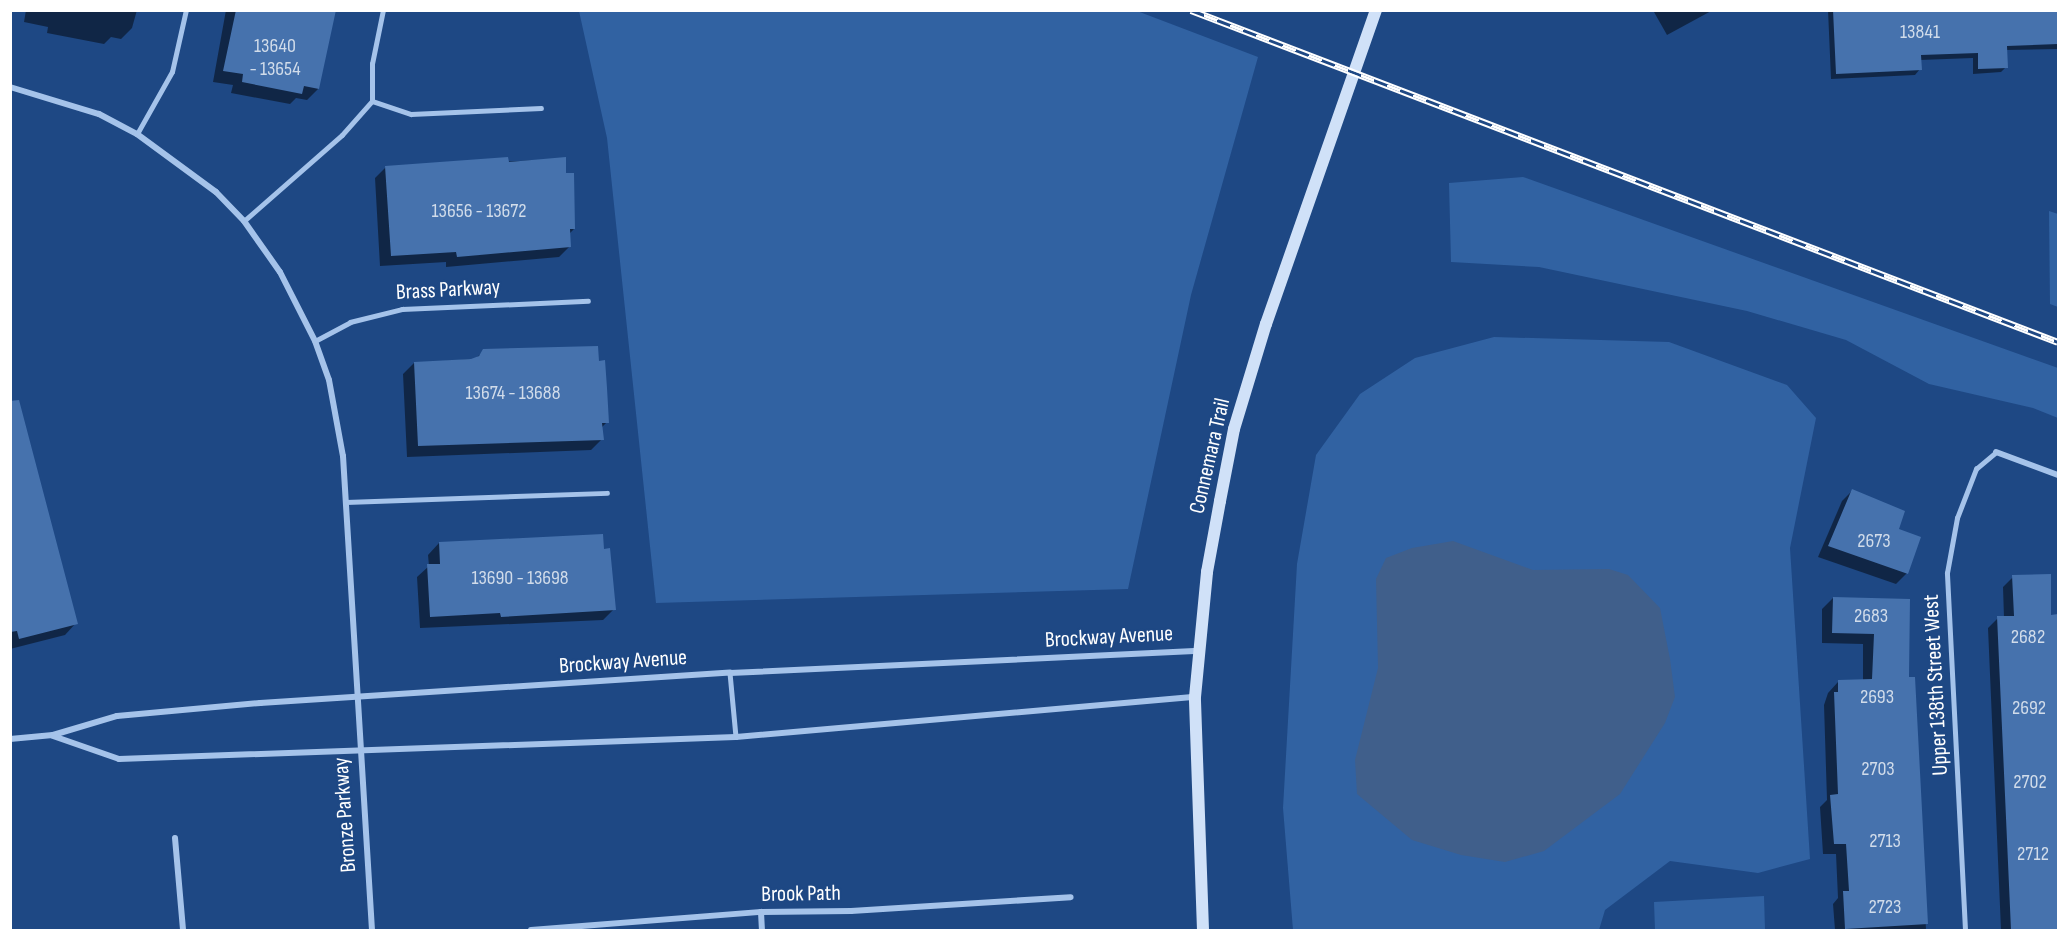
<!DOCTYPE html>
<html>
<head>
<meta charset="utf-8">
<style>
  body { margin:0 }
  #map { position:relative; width:2069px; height:941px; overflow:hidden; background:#1e4884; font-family:"Sofia Sans Condensed",sans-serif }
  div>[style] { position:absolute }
  .green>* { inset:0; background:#3162a2 }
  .water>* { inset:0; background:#405f8b }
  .shadow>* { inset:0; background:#0007 }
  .building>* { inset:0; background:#4672ad }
  .lane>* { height:4.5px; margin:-2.25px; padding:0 2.25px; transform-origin:2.25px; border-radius:2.25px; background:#a5c3ea }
  .street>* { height:6px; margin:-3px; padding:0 3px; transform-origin:3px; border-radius:3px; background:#a5c3ea }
  .secondary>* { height:12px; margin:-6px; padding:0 6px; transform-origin:6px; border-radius:6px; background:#d0e1f8 }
  .rail>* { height:7px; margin-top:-3.5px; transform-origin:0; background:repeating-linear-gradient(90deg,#1e4884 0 14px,#fff 0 28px); box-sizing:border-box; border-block:2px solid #fff }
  span { translate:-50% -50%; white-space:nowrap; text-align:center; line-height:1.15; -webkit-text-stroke:4.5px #1e4884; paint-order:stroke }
  .number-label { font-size:20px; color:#d1dcea }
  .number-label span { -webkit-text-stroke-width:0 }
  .street-label { font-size:22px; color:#fff }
  .frame { position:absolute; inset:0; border:12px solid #fff; pointer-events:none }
</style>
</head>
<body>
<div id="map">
  <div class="green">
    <div style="clip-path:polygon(579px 11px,1137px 11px,1258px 57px,1191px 295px,1128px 589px,656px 603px,607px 138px)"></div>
    <div style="clip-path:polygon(1523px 177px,2058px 368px,2058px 418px,2033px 408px,1929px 384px,1846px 340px,1747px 311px,1539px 267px,1451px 262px,1449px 183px)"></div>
    <div style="clip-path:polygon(2049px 211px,2058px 214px,2058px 307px,2050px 304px)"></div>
    <div style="clip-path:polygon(1494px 337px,1669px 342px,1787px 385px,1816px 418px,1790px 548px,1810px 859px,1758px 873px,1670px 861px,1605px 910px,1599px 930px,1293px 930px,1283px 808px,1297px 564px,1316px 455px,1360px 394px,1415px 358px)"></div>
    <div style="clip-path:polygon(1764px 896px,1765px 930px,1655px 930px,1654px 902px)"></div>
  </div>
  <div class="water">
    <div style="clip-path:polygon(1453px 541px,1533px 570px,1609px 569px,1628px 575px,1660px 608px,1670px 659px,1675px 697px,1665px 723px,1620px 794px,1544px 851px,1505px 862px,1461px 855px,1412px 840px,1357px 794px,1355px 760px,1378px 668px,1376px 579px,1386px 558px,1412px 548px)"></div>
  </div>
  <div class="shadow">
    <div style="clip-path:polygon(26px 10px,137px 10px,132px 28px,121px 39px,111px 37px,104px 44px,47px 33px,48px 27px,24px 22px)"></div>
    <div style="clip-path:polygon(226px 10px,332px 10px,318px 89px,307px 100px,296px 98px,290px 104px,231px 93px,233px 85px,213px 82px)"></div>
    <div style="clip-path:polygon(1713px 10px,1667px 35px,1654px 12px,1655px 10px)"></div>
    <div style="clip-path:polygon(1828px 10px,2058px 10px,2058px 49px,2005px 50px,2006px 67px,2001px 72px,1973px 74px,1973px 58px,1920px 60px,1920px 69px,1915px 75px,1831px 79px)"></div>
    <div style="clip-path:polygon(564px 159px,574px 229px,569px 234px,570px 246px,559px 257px,446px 267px,446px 262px,380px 266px,375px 178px,386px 167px)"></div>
    <div style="clip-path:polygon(484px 351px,597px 362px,607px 422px,601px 428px,602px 439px,591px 450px,407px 457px,403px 374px,414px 363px,475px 359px)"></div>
    <div style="clip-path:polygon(10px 419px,76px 623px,65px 635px,10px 649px)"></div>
    <div style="clip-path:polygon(1852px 491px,1897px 530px,1907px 573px,1896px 584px,1818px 557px,1842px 501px)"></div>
    <div style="clip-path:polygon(439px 543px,614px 609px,603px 620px,420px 628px,417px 577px,429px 566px,428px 555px)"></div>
    <div style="clip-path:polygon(2013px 577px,2050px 616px,2058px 616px,2058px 930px,2001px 930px,1988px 628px,1998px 618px,2004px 618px,2003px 587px)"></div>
    <div style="clip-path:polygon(1833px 598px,1909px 600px,1907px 679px,1914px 678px,1926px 930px,1835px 930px,1833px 904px,1838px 898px,1836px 854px,1823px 854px,1820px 807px,1827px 800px,1824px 705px,1828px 693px,1838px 682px,1863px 681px,1863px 644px,1822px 643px,1822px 609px)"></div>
  </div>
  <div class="building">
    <div style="clip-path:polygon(236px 10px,336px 10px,319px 89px,304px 86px,302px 94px,242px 82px,243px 74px,223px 71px)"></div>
    <div style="clip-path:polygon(1833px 10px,2058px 10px,2058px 44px,2007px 46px,2008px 68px,1978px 69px,1978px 53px,1921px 55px,1922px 70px,1836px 74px)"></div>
    <div style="clip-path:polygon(508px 157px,509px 162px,566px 157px,566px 173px,574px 173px,575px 229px,570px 229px,571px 247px,457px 257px,456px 252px,391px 256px,385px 166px)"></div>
    <div style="clip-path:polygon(598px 346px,599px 361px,605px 360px,607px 388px,609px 423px,602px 423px,604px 440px,418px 446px,414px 362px,471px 359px,479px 356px,483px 349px)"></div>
    <div style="clip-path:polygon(19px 400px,78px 624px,19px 639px,17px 631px,10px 632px,10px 401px)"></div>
    <div style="clip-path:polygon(1852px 489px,1905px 511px,1899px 529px,1921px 537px,1908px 574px,1828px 546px)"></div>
    <div style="clip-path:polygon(603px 534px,604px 549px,610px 548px,616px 610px,501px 617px,500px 613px,430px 617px,427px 564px,440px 564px,439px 542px)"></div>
    <div style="clip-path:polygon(2051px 574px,2051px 615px,2058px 614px,2058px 930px,2011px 930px,1997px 616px,2014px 616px,2012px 575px)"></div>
    <div style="clip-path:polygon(1833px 597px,1910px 599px,1909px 677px,1915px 677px,1928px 924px,1845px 929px,1843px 891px,1849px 891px,1846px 844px,1834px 844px,1830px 795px,1838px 794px,1834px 692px,1838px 692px,1838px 680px,1872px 679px,1874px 634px,1832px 633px)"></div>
  </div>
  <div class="lane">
    <div style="left:372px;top:101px;width:41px;rotate:18.4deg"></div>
    <div style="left:411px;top:114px;width:130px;rotate:-2.6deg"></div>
    <div style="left:137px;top:134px;width:71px;rotate:-60.6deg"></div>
    <div style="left:172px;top:72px;width:64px;rotate:-77.3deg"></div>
    <div style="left:244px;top:221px;width:130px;rotate:-41.3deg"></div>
    <div style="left:342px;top:135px;width:45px;rotate:-48.6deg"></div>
    <div style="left:372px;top:101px;width:37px;rotate:-90deg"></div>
    <div style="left:372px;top:64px;width:55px;rotate:-78.5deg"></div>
    <div style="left:315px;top:341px;width:40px;rotate:-28deg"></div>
    <div style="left:350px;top:322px;width:54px;rotate:-14deg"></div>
    <div style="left:402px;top:309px;width:186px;rotate:-2.5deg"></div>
    <div style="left:346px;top:502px;width:261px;rotate:-2deg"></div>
    <div style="left:730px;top:673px;width:64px;rotate:84.6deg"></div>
    <div style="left:1965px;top:930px;width:357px;rotate:-92.9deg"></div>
    <div style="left:1947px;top:573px;width:56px;rotate:-79.7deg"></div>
    <div style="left:1957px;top:518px;width:53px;rotate:-68.8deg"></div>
    <div style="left:1976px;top:469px;width:26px;rotate:-40deg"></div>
  </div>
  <div class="street">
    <div style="left:10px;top:87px;width:93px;rotate:16.9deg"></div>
    <div style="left:99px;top:114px;width:43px;rotate:27.8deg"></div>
    <div style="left:137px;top:134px;width:98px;rotate:36.3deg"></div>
    <div style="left:216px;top:192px;width:40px;rotate:46deg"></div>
    <div style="left:244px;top:221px;width:62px;rotate:54.8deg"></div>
    <div style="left:280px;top:272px;width:77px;rotate:63.1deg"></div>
    <div style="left:315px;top:341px;width:41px;rotate:70.3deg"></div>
    <div style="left:329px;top:380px;width:77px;rotate:79.6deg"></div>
    <div style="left:343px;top:456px;width:475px;rotate:86.5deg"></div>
    <div style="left:1996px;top:452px;width:66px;rotate:20.4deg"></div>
    <div style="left:53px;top:736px;width:70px;rotate:19.2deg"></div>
    <div style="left:119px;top:759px;width:617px;rotate:-2.04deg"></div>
    <div style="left:736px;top:737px;width:461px;rotate:-5deg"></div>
    <div style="left:10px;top:739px;width:43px;rotate:-5.3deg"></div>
    <div style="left:53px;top:735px;width:67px;rotate:-16.5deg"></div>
    <div style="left:117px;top:716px;width:144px;rotate:-5.2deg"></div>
    <div style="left:260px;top:703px;width:471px;rotate:-3.7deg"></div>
    <div style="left:730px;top:673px;width:470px;rotate:-2.7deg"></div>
    <div style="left:175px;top:838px;width:92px;rotate:85deg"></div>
    <div style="left:761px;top:912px;width:18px;rotate:87deg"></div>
    <div style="left:531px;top:930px;width:231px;rotate:-4.5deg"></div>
    <div style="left:761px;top:912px;width:90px;rotate:-0.6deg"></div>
    <div style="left:851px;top:911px;width:220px;rotate:-3.6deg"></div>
  </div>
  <div class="secondary">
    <div style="left:1203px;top:930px;width:233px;rotate:-92deg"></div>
    <div style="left:1195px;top:697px;width:126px;rotate:-84.5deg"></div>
    <div style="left:1207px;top:572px;width:72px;rotate:-79.6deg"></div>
    <div style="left:1220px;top:501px;width:73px;rotate:-79deg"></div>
    <div style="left:1234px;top:429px;width:110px;rotate:-73.1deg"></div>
    <div style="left:1266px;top:324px;width:333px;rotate:-70.7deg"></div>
  </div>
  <div class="rail">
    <div style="left:1191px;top:10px;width:928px;rotate:20.95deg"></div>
  </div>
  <div class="number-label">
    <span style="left:1920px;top:32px">13841</span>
    <span style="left:275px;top:58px">13640<br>- 13654</span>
    <span style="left:479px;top:211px">13656 - 13672</span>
    <span style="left:513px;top:393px">13674 - 13688</span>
    <span style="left:1874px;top:541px">2673</span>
    <span style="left:520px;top:578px">13690 - 13698</span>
    <span style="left:1871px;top:616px">2683</span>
    <span style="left:2028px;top:637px">2682</span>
    <span style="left:1877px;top:697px">2693</span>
    <span style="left:2029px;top:708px">2692</span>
    <span style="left:1878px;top:769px">2703</span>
    <span style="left:2030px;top:782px">2702</span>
    <span style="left:1885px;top:841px">2713</span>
    <span style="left:2033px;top:854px">2712</span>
    <span style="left:1885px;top:907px">2723</span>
  </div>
  <div class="street-label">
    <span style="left:448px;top:290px;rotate:-3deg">Brass Parkway</span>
    <span style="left:1210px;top:456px;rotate:-77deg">Connemara Trail</span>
    <span style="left:1109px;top:637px;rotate:-3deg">Brockway Avenue</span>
    <span style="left:623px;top:662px;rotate:-4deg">Brockway Avenue</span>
    <span style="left:1936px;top:685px;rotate:-93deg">Upper 138th Street West</span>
    <span style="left:345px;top:815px;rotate:-94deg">Bronze Parkway</span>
    <span style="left:801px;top:894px;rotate:-1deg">Brook Path</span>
  </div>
  <div class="frame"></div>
</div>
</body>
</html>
